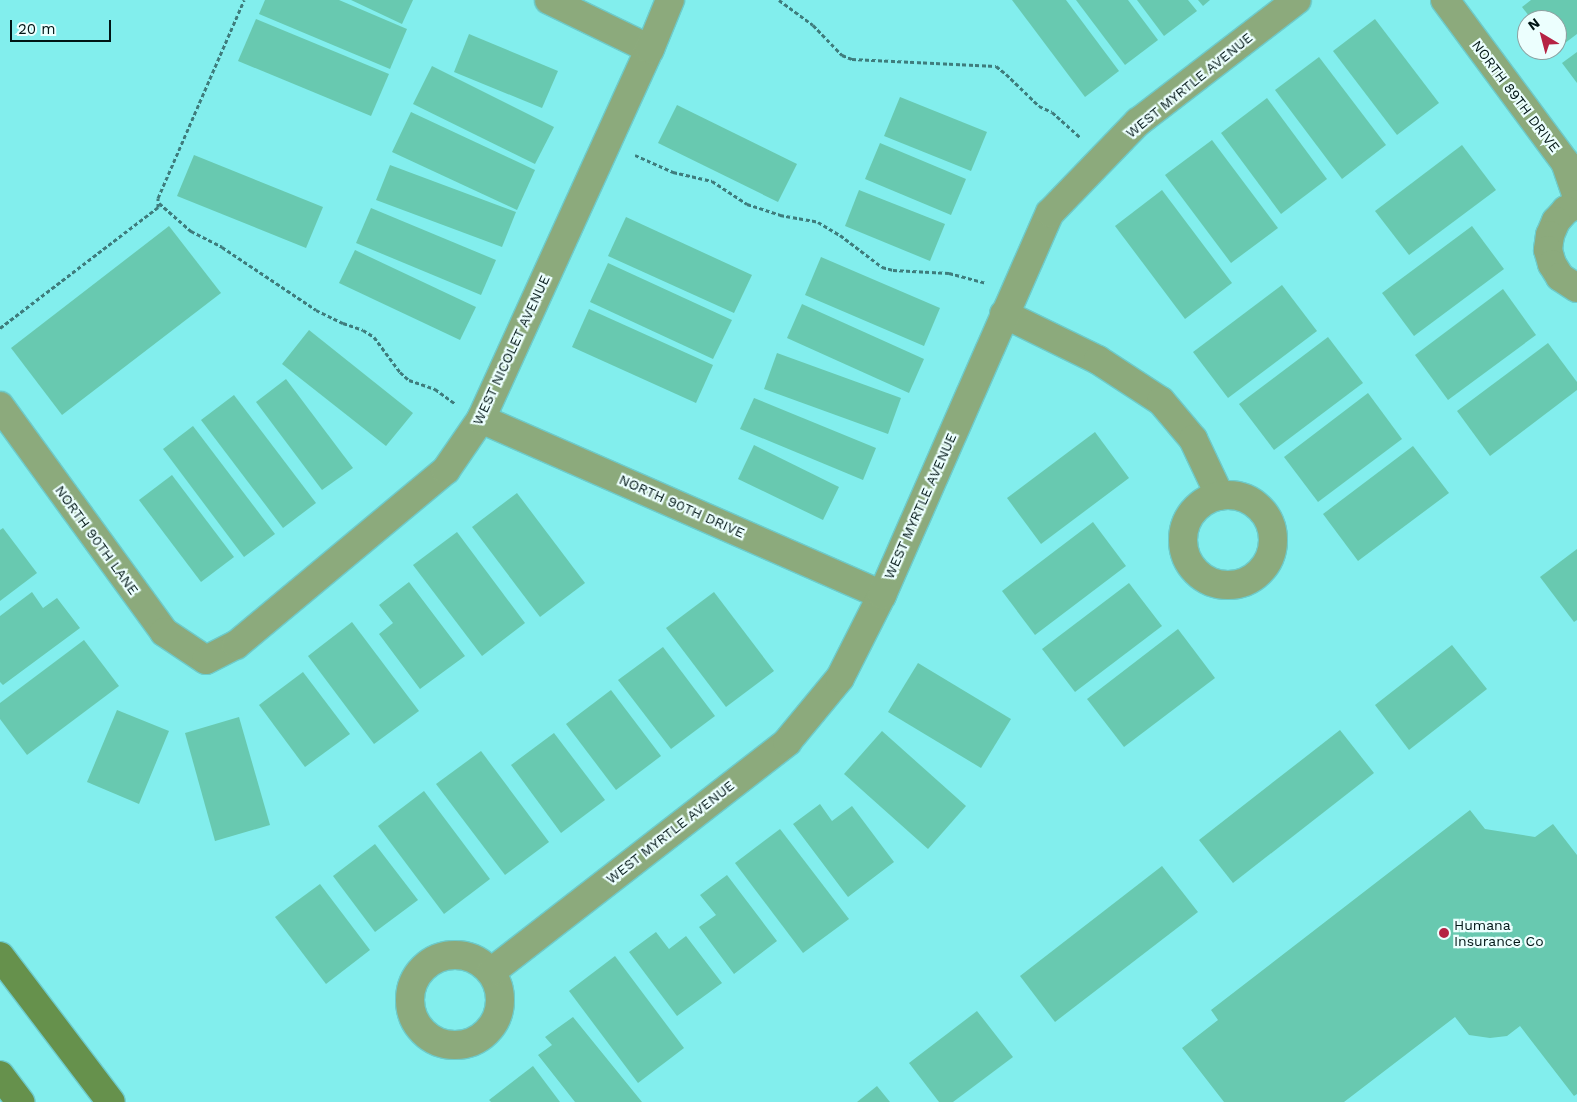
<!DOCTYPE html>
<html>
<head>
<meta charset="utf-8">
<style>
  body { margin:0 }
  #map { position:relative; width:1577px; height:1102px; overflow:hidden; background:#82eeed; font-family:"Work Sans",sans-serif }
  div>[style] { position:absolute }
  .building>* { inset:0; background:#68c9b0 }
  .path>* { height:3px; margin-top:-1.5px; transform-origin:0; background:repeating-linear-gradient(90deg,#3e7c7c 0 4px,transparent 0 6.5px) }
  .roads { filter:drop-shadow(1px 0 #6dcbca) drop-shadow(-1px 0 #6dcbca) drop-shadow(0 1px #6dcbca) drop-shadow(0 -1px #6dcbca) }
  .street>* { height:28px; margin:-14px; padding:0 14px; transform-origin:14px; border-radius:14px; background:#8caa7c }
  .street>.ring { margin:-14px; padding:0; box-sizing:content-box; background:none; border:28px solid #8caa7c; border-radius:50% }
  .secondary>* { height:28px; margin:-14px; padding:0 14px; transform-origin:14px; border-radius:14px; background:#66914c }
  .dots>* { width:14px; height:14px; translate:-50% -50%; box-sizing:border-box; border:2px solid #ecfffe; border-radius:50% }
  span { translate:-50% -50%; white-space:nowrap; text-align:center; line-height:1.15; -webkit-text-stroke:4.5px #ecfffe; paint-order:stroke }
  .street-label { font-size:14px; color:#001515 }
  .poi-label { font-size:14px; color:#001515 }
  .left { translate:0 -50%; text-align:left }
  .north { position:absolute; left:1517px; top:10px; width:50px; height:50px; box-sizing:border-box; background:#ecfffe; border:1px solid #8ea1a1; border-radius:50%; rotate:323deg; font-size:14px; font-weight:700; line-height:20px; text-align:center; color:#001515 }
  .north::after { content:''; display:block; margin:auto; width:18px; height:22px; background:#b52344; clip-path:polygon(50% 0,100% 100%,50% 72%,0 100%) }
  .scale { position:absolute; left:10px; top:20px; width:101px; height:22px; box-sizing:border-box; border:2px solid #001515; border-top:0; padding-left:6px; font-size:15px; line-height:18px; white-space:nowrap; color:#001515; -webkit-text-stroke:4px #ecfffe; paint-order:stroke }
</style>
</head>
<body>
<div id="map">
  <div class="building">
    <div style="clip-path:polygon(265px 0,339px 0,407px 29px,390px 69px,259px 14px)"></div>
    <div style="clip-path:polygon(351px 0,413px 0,402px 24px)"></div>
    <div style="clip-path:polygon(1012px 0,1066px 0,1119px 71px,1085px 97px)"></div>
    <div style="clip-path:polygon(1076px 0,1128px 0,1158px 40px,1125px 65px)"></div>
    <div style="clip-path:polygon(1137px 0,1188px 0,1197px 11px,1164px 36px)"></div>
    <div style="clip-path:polygon(1198px 0,1210px 0,1203px 6px)"></div>
    <div style="clip-path:polygon(1531px 0,1577px 0,1577px 34px,1557px 49px,1557px 20px,1532px 20px,1522px 7px)"></div>
    <div style="clip-path:polygon(256px 19px,389px 74px,371px 116px,238px 61px)"></div>
    <div style="clip-path:polygon(1375px 19px,1439px 103px,1397px 135px,1333px 51px)"></div>
    <div style="clip-path:polygon(469px 34px,558px 71px,542px 108px,454px 72px)"></div>
    <div style="clip-path:polygon(1577px 52px,1577px 83px,1562px 63px)"></div>
    <div style="clip-path:polygon(1319px 57px,1386px 145px,1342px 179px,1275px 90px)"></div>
    <div style="clip-path:polygon(432px 66px,554px 127px,535px 164px,413px 104px)"></div>
    <div style="clip-path:polygon(900px 97px,987px 132px,971px 171px,884px 136px)"></div>
    <div style="clip-path:polygon(1267px 98px,1327px 179px,1281px 214px,1221px 133px)"></div>
    <div style="clip-path:polygon(677px 105px,797px 164px,778px 202px,658px 143px)"></div>
    <div style="clip-path:polygon(411px 112px,535px 170px,517px 210px,392px 152px)"></div>
    <div style="clip-path:polygon(1212px 140px,1278px 228px,1231px 263px,1165px 175px)"></div>
    <div style="clip-path:polygon(880px 143px,966px 179px,951px 215px,865px 179px)"></div>
    <div style="clip-path:polygon(1462px 145px,1496px 190px,1409px 255px,1375px 211px)"></div>
    <div style="clip-path:polygon(194px 155px,323px 207px,306px 248px,177px 196px)"></div>
    <div style="clip-path:polygon(390px 165px,516px 212px,502px 247px,376px 200px)"></div>
    <div style="clip-path:polygon(859px 190px,945px 224px,930px 261px,845px 226px)"></div>
    <div style="clip-path:polygon(1162px 190px,1232px 283px,1185px 319px,1115px 226px)"></div>
    <div style="clip-path:polygon(371px 208px,496px 260px,481px 295px,356px 243px)"></div>
    <div style="clip-path:polygon(626px 217px,752px 275px,734px 313px,608px 256px)"></div>
    <div style="clip-path:polygon(169px 226px,221px 293px,62px 415px,11px 348px)"></div>
    <div style="clip-path:polygon(1472px 226px,1504px 269px,1414px 336px,1382px 293px)"></div>
    <div style="clip-path:polygon(355px 250px,476px 307px,460px 340px,339px 283px)"></div>
    <div style="clip-path:polygon(821px 257px,940px 308px,924px 346px,805px 295px)"></div>
    <div style="clip-path:polygon(608px 263px,732px 320px,713px 359px,590px 302px)"></div>
    <div style="clip-path:polygon(1282px 285px,1317px 331px,1228px 398px,1193px 352px)"></div>
    <div style="clip-path:polygon(1503px 289px,1536px 335px,1448px 400px,1415px 355px)"></div>
    <div style="clip-path:polygon(802px 304px,924px 359px,909px 393px,787px 338px)"></div>
    <div style="clip-path:polygon(589px 309px,713px 365px,696px 403px,572px 347px)"></div>
    <div style="clip-path:polygon(309px 330px,413px 413px,386px 446px,282px 364px)"></div>
    <div style="clip-path:polygon(1328px 337px,1363px 383px,1274px 450px,1239px 404px)"></div>
    <div style="clip-path:polygon(1548px 343px,1577px 382px,1577px 390px,1490px 456px,1457px 411px)"></div>
    <div style="clip-path:polygon(777px 353px,901px 398px,888px 434px,764px 389px)"></div>
    <div style="clip-path:polygon(286px 379px,353px 468px,322px 490px,256px 402px)"></div>
    <div style="clip-path:polygon(1368px 393px,1402px 439px,1318px 502px,1284px 457px)"></div>
    <div style="clip-path:polygon(234px 395px,316px 503px,283px 528px,201px 420px)"></div>
    <div style="clip-path:polygon(754px 398px,876px 448px,863px 480px,740px 429px)"></div>
    <div style="clip-path:polygon(193px 426px,275px 534px,244px 557px,163px 449px)"></div>
    <div style="clip-path:polygon(1095px 432px,1129px 478px,1041px 544px,1007px 498px)"></div>
    <div style="clip-path:polygon(754px 445px,839px 487px,823px 520px,738px 479px)"></div>
    <div style="clip-path:polygon(1413px 446px,1449px 493px,1358px 561px,1323px 514px)"></div>
    <div style="clip-path:polygon(172px 475px,234px 557px,201px 582px,139px 500px)"></div>
    <div style="clip-path:polygon(517px 493px,585px 583px,540px 617px,472px 527px)"></div>
    <div style="clip-path:polygon(1093px 522px,1126px 566px,1035px 635px,1002px 591px)"></div>
    <div style="clip-path:polygon(3px 528px,37px 573px,0 601px,0 530px)"></div>
    <div style="clip-path:polygon(457px 532px,525px 623px,482px 656px,413px 565px)"></div>
    <div style="clip-path:polygon(1577px 549px,1577px 620px,1574px 622px,1540px 577px)"></div>
    <div style="clip-path:polygon(409px 582px,465px 656px,420px 689px,379px 634px,393px 623px,379px 605px)"></div>
    <div style="clip-path:polygon(1129px 583px,1162px 626px,1075px 692px,1042px 649px)"></div>
    <div style="clip-path:polygon(32px 592px,43px 608px,57px 598px,80px 628px,3px 685px,0 682px,0 616px)"></div>
    <div style="clip-path:polygon(714px 592px,774px 671px,726px 707px,666px 628px)"></div>
    <div style="clip-path:polygon(352px 622px,419px 711px,374px 744px,308px 656px)"></div>
    <div style="clip-path:polygon(1178px 629px,1215px 678px,1124px 747px,1087px 699px)"></div>
    <div style="clip-path:polygon(84px 640px,119px 686px,27px 755px,0 719px,0 703px)"></div>
    <div style="clip-path:polygon(1452px 645px,1487px 689px,1409px 750px,1375px 705px)"></div>
    <div style="clip-path:polygon(663px 647px,715px 716px,671px 749px,618px 680px)"></div>
    <div style="clip-path:polygon(918px 663px,1011px 719px,981px 768px,888px 712px)"></div>
    <div style="clip-path:polygon(303px 672px,350px 734px,305px 767px,259px 705px)"></div>
    <div style="clip-path:polygon(611px 690px,661px 756px,616px 790px,566px 724px)"></div>
    <div style="clip-path:polygon(117px 710px,169px 731px,139px 804px,87px 782px)"></div>
    <div style="clip-path:polygon(239px 717px,270px 825px,215px 841px,185px 733px)"></div>
    <div style="clip-path:polygon(1340px 730px,1374px 773px,1233px 883px,1199px 840px)"></div>
    <div style="clip-path:polygon(882px 731px,966px 806px,928px 849px,844px 774px)"></div>
    <div style="clip-path:polygon(554px 733px,605px 800px,561px 833px,511px 765px)"></div>
    <div style="clip-path:polygon(481px 751px,549px 842px,505px 875px,436px 784px)"></div>
    <div style="clip-path:polygon(424px 791px,490px 879px,444px 914px,378px 826px)"></div>
    <div style="clip-path:polygon(820px 804px,832px 821px,852px 806px,894px 862px,848px 897px,793px 824px)"></div>
    <div style="clip-path:polygon(1470px 810px,1485px 829px,1535px 837px,1553px 824px,1577px 855px,1577px 1094px,1574px 1096px,1520px 1026px,1507px 1036px,1490px 1038px,1469px 1035px,1455px 1017px,1344px 1102px,1224px 1102px,1182px 1048px,1218px 1020px,1211px 1010px)"></div>
    <div style="clip-path:polygon(780px 829px,849px 919px,803px 953px,735px 863px)"></div>
    <div style="clip-path:polygon(375px 844px,418px 900px,375px 932px,333px 876px)"></div>
    <div style="clip-path:polygon(1162px 866px,1198px 912px,1055px 1022px,1020px 976px)"></div>
    <div style="clip-path:polygon(727px 875px,777px 941px,734px 974px,699px 927px,716px 915px,700px 895px)"></div>
    <div style="clip-path:polygon(320px 884px,370px 950px,326px 984px,275px 917px)"></div>
    <div style="clip-path:polygon(656px 932px,669px 949px,686px 936px,722px 983px,677px 1016px,629px 952px)"></div>
    <div style="clip-path:polygon(615px 956px,684px 1048px,638px 1083px,569px 991px)"></div>
    <div style="clip-path:polygon(977px 1011px,1013px 1057px,953px 1102px,939px 1102px,909px 1063px)"></div>
    <div style="clip-path:polygon(573px 1017px,642px 1102px,575px 1102px,538px 1055px,552px 1045px,545px 1037px)"></div>
    <div style="clip-path:polygon(533px 1066px,560px 1102px,491px 1102px,489px 1100px)"></div>
    <div style="clip-path:polygon(877px 1086px,890px 1102px,857px 1102px)"></div>
  </div>
  <div class="path">
    <div style="left:779px;top:0;width:42px;rotate:36.3deg"></div>
    <div style="left:813px;top:25px;width:42px;rotate:46deg"></div>
    <div style="left:842px;top:55px;width:11px;rotate:22deg"></div>
    <div style="left:852px;top:59px;width:144px;rotate:2.8deg"></div>
    <div style="left:996px;top:66px;width:13px;rotate:39deg"></div>
    <div style="left:1006px;top:74px;width:46px;rotate:44.1deg"></div>
    <div style="left:1039px;top:106px;width:14px;rotate:25deg"></div>
    <div style="left:1052px;top:112px;width:38px;rotate:42deg"></div>
    <div style="left:635px;top:155px;width:42px;rotate:24.1deg"></div>
    <div style="left:673px;top:172px;width:40px;rotate:13deg"></div>
    <div style="left:712px;top:181px;width:42px;rotate:33.3deg"></div>
    <div style="left:747px;top:204px;width:35px;rotate:18deg"></div>
    <div style="left:780px;top:215px;width:39px;rotate:10deg"></div>
    <div style="left:818px;top:222px;width:26px;rotate:31deg"></div>
    <div style="left:840px;top:235px;width:53px;rotate:37.3deg"></div>
    <div style="left:882px;top:267px;width:11px;rotate:15deg"></div>
    <div style="left:893px;top:270px;width:56px;rotate:3.1deg"></div>
    <div style="left:949px;top:273px;width:38px;rotate:15deg"></div>
    <div style="left:159px;top:203px;width:43px;rotate:41.2deg"></div>
    <div style="left:191px;top:231px;width:35px;rotate:27deg"></div>
    <div style="left:222px;top:247px;width:113px;rotate:33.8deg"></div>
    <div style="left:316px;top:310px;width:30px;rotate:26deg"></div>
    <div style="left:343px;top:323px;width:21px;rotate:19deg"></div>
    <div style="left:363px;top:330px;width:13px;rotate:32deg"></div>
    <div style="left:374px;top:337px;width:44px;rotate:53.4deg"></div>
    <div style="left:400px;top:372px;width:12px;rotate:42deg"></div>
    <div style="left:409px;top:380px;width:28px;rotate:19deg"></div>
    <div style="left:435px;top:389px;width:24px;rotate:36deg"></div>
    <div style="left:0;top:328px;width:199px;rotate:-37.4deg"></div>
    <div style="left:158px;top:207px;width:9px;rotate:-90deg"></div>
    <div style="left:158px;top:198px;width:216px;rotate:-66.5deg"></div>
  </div>
  <div class="roads">
    <div class="street">
      <div style="left:549px;top:0;width:112px;rotate:25.9deg"></div>
      <div style="left:1445px;top:0;width:202px;rotate:53.5deg"></div>
      <div style="left:1565px;top:162px;width:36px;rotate:71deg"></div>
      <div style="left:1577px;top:204px;width:13px;rotate:151deg"></div>
      <div style="left:1566px;top:210px;width:15px;rotate:132deg"></div>
      <div style="left:1556px;top:221px;width:15px;rotate:113deg"></div>
      <div style="left:1550px;top:235px;width:15px;rotate:98deg"></div>
      <div style="left:1548px;top:250px;width:15px;rotate:74deg"></div>
      <div style="left:1552px;top:264px;width:15px;rotate:58deg"></div>
      <div style="left:1560px;top:277px;width:20px;rotate:33deg"></div>
      <div style="left:1004px;top:314px;width:105px;rotate:26.1deg"></div>
      <div style="left:1098px;top:360px;width:75px;rotate:33.1deg"></div>
      <div style="left:1161px;top:401px;width:50px;rotate:49.9deg"></div>
      <div style="left:1193px;top:439px;width:63px;rotate:64.7deg"></div>
      <div style="left:0;top:406px;width:279px;rotate:54deg"></div>
      <div style="left:164px;top:632px;width:50px;rotate:33.7deg"></div>
      <div style="left:206px;top:660px;width:34px;rotate:-27deg"></div>
      <div style="left:236px;top:645px;width:273px;rotate:-39.8deg"></div>
      <div style="left:446px;top:470px;width:62px;rotate:-55.5deg"></div>
      <div style="left:481px;top:419px;width:407px;rotate:-65.5deg"></div>
      <div style="left:650px;top:49px;width:53px;rotate:-67.8deg"></div>
      <div style="left:481px;top:419px;width:438px;rotate:23.7deg"></div>
      <div class="ring" style="left:1183px;top:495px;width:62px;height:62px"></div>
      <div class="ring" style="left:410px;top:955px;width:62px;height:62px"></div>
      <div style="left:491px;top:972px;width:375px;rotate:-37.8deg"></div>
      <div style="left:787px;top:742px;width:83px;rotate:-50.4deg"></div>
      <div style="left:840px;top:678px;width:93px;rotate:-63.2deg"></div>
      <div style="left:882px;top:595px;width:417px;rotate:-66.3deg"></div>
      <div style="left:1050px;top:213px;width:127px;rotate:-46deg"></div>
      <div style="left:1138px;top:122px;width:200px;rotate:-37.5deg"></div>
    </div>
    <div class="secondary">
      <div style="left:0;top:956px;width:183px;rotate:52.8deg"></div>
      <div style="left:0;top:1075px;width:34px;rotate:53deg"></div>
    </div>
  </div>
  <div class="dots">
    <div style="left:1444px;top:933px;background:#b52344"></div>
  </div>
  <div class="street-label">
    <span style="left:1189px;top:85px;rotate:-39deg">WEST MYRTLE AVENUE</span>
    <span style="left:1516px;top:96px;rotate:53deg">NORTH 89TH DRIVE</span>
    <span style="left:511px;top:350px;rotate:-65deg">WEST NICOLET AVENUE</span>
    <span style="left:682px;top:506px;rotate:24deg">NORTH 90TH DRIVE</span>
    <span style="left:920px;top:506px;rotate:-66deg">WEST MYRTLE AVENUE</span>
    <span style="left:97px;top:540px;rotate:54deg">NORTH 90TH LANE</span>
    <span style="left:670px;top:832px;rotate:-38deg">WEST MYRTLE AVENUE</span>
  </div>
  <div class="poi-label">
    <span class="left" style="left:1454px;top:933px">Humana<br>Insurance Co</span>
  </div>
  <div class="north">N</div>
  <div class="scale">20 m</div>
</div>
</body>
</html>
